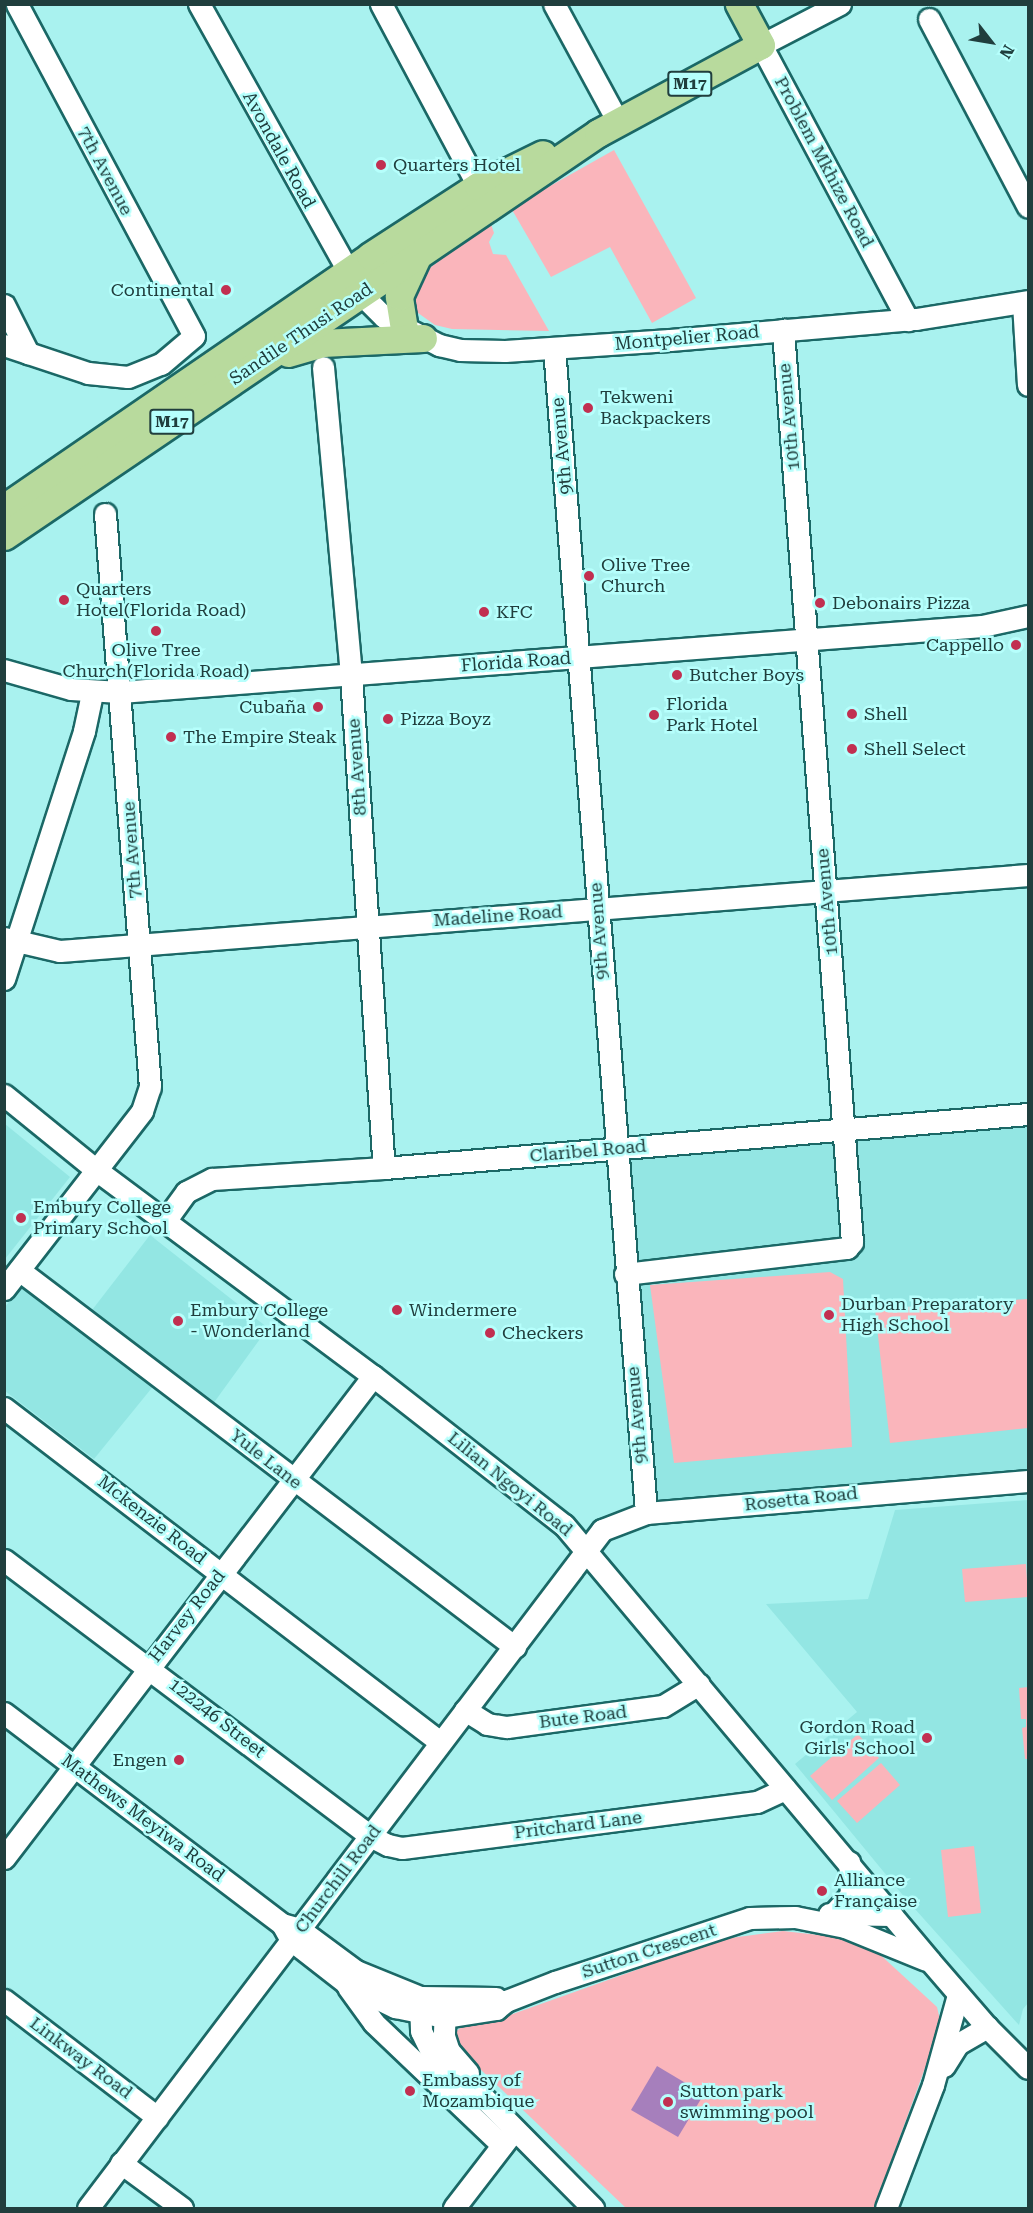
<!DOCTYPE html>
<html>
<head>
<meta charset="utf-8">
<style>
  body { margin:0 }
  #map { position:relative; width:1033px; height:2213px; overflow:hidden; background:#a9f2ef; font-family:"Roboto Serif",serif }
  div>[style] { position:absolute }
  .built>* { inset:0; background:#93e6e3 }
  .green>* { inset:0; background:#fab5bb }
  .water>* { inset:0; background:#a67fbc }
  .roads { filter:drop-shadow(2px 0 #1b6866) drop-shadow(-2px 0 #1b6866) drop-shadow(0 2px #1b6866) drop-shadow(0 -2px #1b6866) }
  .minor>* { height:21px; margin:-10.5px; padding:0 10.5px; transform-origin:10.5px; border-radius:10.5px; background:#fff }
  .major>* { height:27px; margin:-13.5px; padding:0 13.5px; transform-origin:13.5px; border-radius:13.5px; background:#b8da9d }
  .dots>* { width:16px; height:16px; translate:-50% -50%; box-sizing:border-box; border:3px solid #b6fffc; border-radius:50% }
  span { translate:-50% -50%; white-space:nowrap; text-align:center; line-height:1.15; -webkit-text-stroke:5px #b6fffc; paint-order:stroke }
  .shield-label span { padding:2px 4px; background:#b6fffc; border:2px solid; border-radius:4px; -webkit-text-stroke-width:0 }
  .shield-label { font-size:16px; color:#203e3d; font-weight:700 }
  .street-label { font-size:18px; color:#203e3d }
  .poi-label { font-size:18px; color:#203e3d }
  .left { translate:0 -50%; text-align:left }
  .right { translate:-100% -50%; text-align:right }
  .frame { position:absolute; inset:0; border:6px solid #203e3d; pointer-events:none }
  .north { position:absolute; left:961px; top:12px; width:60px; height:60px; -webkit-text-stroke:4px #b6fffc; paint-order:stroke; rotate:121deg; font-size:16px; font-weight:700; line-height:24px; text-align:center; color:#203e3d }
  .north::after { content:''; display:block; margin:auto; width:21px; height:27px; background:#203e3d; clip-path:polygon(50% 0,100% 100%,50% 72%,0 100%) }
</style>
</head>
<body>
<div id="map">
  <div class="built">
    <div style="clip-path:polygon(1028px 1114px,1028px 1481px,646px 1513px,615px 1148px)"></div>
    <div style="clip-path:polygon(5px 1124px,70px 1177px,5px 1259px)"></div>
    <div style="clip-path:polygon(150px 1235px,268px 1328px,210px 1408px,89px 1314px)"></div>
    <div style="clip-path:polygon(26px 1281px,155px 1384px,94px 1459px,5px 1391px,4px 1308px)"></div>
    <div style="clip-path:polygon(1028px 1500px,1028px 2003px,1023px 2009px,1019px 2025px,906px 1899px,795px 1764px,857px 1712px,766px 1604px,868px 1599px,895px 1510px)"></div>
  </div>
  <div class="green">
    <div style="clip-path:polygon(614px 150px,696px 298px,652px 323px,610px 247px,551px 277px,511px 208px)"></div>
    <div style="clip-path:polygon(490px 221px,494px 233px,489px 242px,493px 254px,506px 255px,549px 331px,452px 329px,435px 325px,411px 308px,413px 281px)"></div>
    <div style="clip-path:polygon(830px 1272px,843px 1279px,852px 1447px,674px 1463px,650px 1285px)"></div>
    <div style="clip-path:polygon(1028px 1299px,1028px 1428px,890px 1443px,875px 1309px)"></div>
    <div style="clip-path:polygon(1026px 1564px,1028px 1597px,965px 1602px,962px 1569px)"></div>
    <div style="clip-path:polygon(1028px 1687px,1028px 1759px,1025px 1759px,1022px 1728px,1026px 1727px,1026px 1719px,1021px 1719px,1019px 1688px)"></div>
    <div style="clip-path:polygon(858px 1734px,879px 1758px,832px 1800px,810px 1776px)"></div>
    <div style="clip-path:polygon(881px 1763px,900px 1785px,857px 1823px,837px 1801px)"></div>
    <div style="clip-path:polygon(974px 1846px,981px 1913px,948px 1917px,941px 1850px)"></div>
    <div style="clip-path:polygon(783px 1931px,846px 1938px,874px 1949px,937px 2007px,941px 2024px,874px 2208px,626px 2208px,459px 2049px,453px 2034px,470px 2020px,510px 2015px,723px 1939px)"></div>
  </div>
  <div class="water">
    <div style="clip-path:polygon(657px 2066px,704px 2094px,678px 2137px,631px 2110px)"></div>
  </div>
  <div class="roads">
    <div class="minor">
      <div style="left:199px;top:4px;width:332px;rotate:60.8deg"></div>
      <div style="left:361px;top:294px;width:33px;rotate:45deg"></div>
      <div style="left:384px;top:317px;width:62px;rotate:27deg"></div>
      <div style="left:439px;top:345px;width:22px;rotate:13deg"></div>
      <div style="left:460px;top:350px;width:45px;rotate:1.3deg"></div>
      <div style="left:505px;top:351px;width:165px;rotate:-3.8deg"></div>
      <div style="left:670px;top:340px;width:247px;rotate:-4.9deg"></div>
      <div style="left:916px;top:319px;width:113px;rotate:-9.1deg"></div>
      <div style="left:381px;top:4px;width:206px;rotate:61.9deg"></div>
      <div style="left:554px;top:4px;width:134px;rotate:61.5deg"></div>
      <div style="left:840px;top:4px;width:89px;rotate:152.6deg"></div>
      <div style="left:761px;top:45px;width:312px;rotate:61.9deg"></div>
      <div style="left:929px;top:19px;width:212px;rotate:62.2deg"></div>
      <div style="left:1023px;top:303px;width:82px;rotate:86.5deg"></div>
      <div style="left:4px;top:305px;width:54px;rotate:63.4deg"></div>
      <div style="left:4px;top:345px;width:89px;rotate:18.4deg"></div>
      <div style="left:88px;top:373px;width:40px;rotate:5.7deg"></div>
      <div style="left:128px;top:377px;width:35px;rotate:-22deg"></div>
      <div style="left:161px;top:364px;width:43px;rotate:-40.3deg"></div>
      <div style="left:194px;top:336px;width:376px;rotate:-118.1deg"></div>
      <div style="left:554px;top:348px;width:1169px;rotate:85.48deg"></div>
      <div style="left:323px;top:367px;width:309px;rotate:84.8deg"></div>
      <div style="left:351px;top:675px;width:494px;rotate:86.2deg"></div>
      <div style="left:4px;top:670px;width:70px;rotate:15.8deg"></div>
      <div style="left:71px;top:689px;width:49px;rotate:3.5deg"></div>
      <div style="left:120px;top:692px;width:865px;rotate:-4.38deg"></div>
      <div style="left:982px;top:626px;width:47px;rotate:-12.3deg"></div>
      <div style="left:4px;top:938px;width:57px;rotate:13.1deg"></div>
      <div style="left:60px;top:951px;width:971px;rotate:-4.49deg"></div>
      <div style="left:4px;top:979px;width:261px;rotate:-72.1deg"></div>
      <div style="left:84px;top:731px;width:40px;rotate:-78deg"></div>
      <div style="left:4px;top:1095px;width:117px;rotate:39.1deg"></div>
      <div style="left:95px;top:1169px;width:347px;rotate:36.7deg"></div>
      <div style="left:373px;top:1376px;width:242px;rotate:38deg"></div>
      <div style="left:564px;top:1525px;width:569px;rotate:49.99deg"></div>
      <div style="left:930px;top:1961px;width:87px;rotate:49.2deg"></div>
      <div style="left:987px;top:2027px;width:58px;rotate:45deg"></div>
      <div style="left:165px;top:1221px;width:36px;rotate:-54deg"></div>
      <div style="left:186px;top:1192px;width:29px;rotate:-27deg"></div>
      <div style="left:212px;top:1179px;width:172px;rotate:-3.7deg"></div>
      <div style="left:384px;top:1168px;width:646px;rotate:-4.79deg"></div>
      <div style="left:19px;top:1270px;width:623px;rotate:37.24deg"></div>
      <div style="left:625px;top:1274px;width:224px;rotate:-6.7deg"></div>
      <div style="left:847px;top:1248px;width:8px;rotate:-50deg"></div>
      <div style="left:852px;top:1242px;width:915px;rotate:-94.33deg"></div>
      <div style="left:4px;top:1289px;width:225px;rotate:-52.2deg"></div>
      <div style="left:142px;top:1111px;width:25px;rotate:-72deg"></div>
      <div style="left:150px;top:1087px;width:575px;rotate:-94.49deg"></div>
      <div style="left:4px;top:1408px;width:549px;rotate:37.45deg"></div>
      <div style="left:4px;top:1560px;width:458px;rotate:37deg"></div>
      <div style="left:370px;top:1836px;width:20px;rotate:27deg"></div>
      <div style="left:388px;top:1845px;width:14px;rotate:12deg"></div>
      <div style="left:402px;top:1848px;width:358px;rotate:-7.4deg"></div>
      <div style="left:757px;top:1802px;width:31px;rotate:-25deg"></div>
      <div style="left:465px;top:1710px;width:26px;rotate:32deg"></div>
      <div style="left:487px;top:1724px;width:20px;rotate:9deg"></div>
      <div style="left:507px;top:1727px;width:157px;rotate:-7.7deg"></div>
      <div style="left:663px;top:1706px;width:42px;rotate:-31.4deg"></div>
      <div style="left:4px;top:1713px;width:349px;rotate:37.2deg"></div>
      <div style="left:282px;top:1924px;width:18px;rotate:16deg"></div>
      <div style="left:299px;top:1929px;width:71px;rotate:36.4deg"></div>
      <div style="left:356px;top:1971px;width:69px;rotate:22.1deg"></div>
      <div style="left:420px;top:1997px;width:76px;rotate:0.8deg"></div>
      <div style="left:4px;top:1858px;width:607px;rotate:-52.56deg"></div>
      <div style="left:829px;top:1914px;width:63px;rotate:0.9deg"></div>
      <div style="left:833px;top:1914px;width:26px;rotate:-47deg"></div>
      <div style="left:851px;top:1895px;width:33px;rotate:-93deg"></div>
      <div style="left:282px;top:1924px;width:18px;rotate:61deg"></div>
      <div style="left:291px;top:1940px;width:70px;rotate:38deg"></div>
      <div style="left:346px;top:1983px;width:55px;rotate:26.1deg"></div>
      <div style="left:395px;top:2007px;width:50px;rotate:11.5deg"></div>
      <div style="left:444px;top:2017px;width:53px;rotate:-8.7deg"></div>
      <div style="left:496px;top:2009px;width:13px;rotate:-39deg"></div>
      <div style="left:506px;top:2001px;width:53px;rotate:-21.2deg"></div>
      <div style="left:555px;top:1982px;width:205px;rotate:-18.2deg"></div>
      <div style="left:750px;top:1918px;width:45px;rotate:-1.3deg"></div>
      <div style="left:795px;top:1917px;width:51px;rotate:11.3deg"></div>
      <div style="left:845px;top:1927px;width:87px;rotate:22.2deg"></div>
      <div style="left:348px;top:1987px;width:44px;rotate:54.2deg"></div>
      <div style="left:374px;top:2023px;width:177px;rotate:43.6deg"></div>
      <div style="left:4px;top:2000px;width:193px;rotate:37.4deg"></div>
      <div style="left:420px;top:2001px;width:30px;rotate:88deg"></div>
      <div style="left:421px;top:2031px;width:28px;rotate:64deg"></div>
      <div style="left:433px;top:2056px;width:60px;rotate:39deg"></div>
      <div style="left:480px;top:2094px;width:161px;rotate:45.3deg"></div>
      <div style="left:445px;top:2004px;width:32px;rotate:92deg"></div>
      <div style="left:444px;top:2036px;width:16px;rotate:72deg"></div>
      <div style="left:449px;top:2051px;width:29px;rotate:49deg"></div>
      <div style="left:944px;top:2066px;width:26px;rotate:-58deg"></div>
      <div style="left:958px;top:2044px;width:34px;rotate:-30deg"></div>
      <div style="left:121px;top:2163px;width:76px;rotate:36.4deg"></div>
      <div style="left:88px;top:2208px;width:851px;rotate:-52.83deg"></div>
      <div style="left:602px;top:1530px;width:47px;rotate:-21.1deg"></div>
      <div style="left:646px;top:1513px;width:383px;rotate:-4.8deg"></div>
      <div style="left:454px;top:2208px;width:93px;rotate:-52.4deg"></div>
      <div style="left:886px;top:2208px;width:132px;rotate:-69.1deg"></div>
      <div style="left:933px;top:2085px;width:93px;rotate:-74.5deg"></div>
    </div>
    <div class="major">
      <div style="left:404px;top:329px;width:33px;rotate:-99deg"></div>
      <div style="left:399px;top:296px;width:43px;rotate:-65.2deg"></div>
      <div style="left:288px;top:353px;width:35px;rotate:-16deg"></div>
      <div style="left:322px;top:343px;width:101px;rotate:-2.8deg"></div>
      <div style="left:4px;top:508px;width:444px;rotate:-34.5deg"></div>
      <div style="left:370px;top:256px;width:129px;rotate:-32.9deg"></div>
      <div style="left:478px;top:186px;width:72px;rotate:-26.2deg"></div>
      <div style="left:4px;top:536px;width:718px;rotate:-34.15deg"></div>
      <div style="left:598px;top:133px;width:185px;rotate:-28.4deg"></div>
      <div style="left:761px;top:45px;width:47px;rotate:-118.2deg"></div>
    </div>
  </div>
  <div class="dots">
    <div style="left:381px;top:165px;background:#c13051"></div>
    <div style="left:226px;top:290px;background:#c13051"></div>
    <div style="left:588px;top:408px;background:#c13051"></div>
    <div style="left:589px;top:576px;background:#c13051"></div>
    <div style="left:64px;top:600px;background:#c13051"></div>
    <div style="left:820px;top:603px;background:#c13051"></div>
    <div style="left:484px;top:612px;background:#c13051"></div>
    <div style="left:156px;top:631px;background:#c13051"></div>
    <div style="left:1016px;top:645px;background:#c13051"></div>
    <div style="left:677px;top:675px;background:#c13051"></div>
    <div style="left:318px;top:707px;background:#c13051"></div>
    <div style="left:852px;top:714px;background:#c13051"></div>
    <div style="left:654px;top:715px;background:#c13051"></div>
    <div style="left:388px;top:719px;background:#c13051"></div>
    <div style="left:171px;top:737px;background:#c13051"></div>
    <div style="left:852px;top:749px;background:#c13051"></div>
    <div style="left:21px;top:1218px;background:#c13051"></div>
    <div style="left:397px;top:1310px;background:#c13051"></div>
    <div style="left:829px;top:1315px;background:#c13051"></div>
    <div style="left:178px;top:1321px;background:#c13051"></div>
    <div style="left:490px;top:1333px;background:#c13051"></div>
    <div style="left:927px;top:1738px;background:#c13051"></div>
    <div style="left:179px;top:1760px;background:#c13051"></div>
    <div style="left:822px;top:1891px;background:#c13051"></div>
    <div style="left:410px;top:2091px;background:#c13051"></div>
    <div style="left:668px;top:2102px;background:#c13051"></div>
  </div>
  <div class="shield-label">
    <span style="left:690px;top:84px">M17</span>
    <span style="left:172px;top:422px">M17</span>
  </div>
  <div class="street-label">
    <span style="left:279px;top:150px;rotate:61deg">Avondale Road</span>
    <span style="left:824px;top:162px;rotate:62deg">Problem Mkhize Road</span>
    <span style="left:105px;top:171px;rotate:62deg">7th Avenue</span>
    <span style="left:301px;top:334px;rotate:-34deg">Sandile Thusi Road</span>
    <span style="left:687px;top:338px;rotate:-5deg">Montpelier Road</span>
    <span style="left:789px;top:417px;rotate:-95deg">10th Avenue</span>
    <span style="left:562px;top:446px;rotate:-95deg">9th Avenue</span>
    <span style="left:516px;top:662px;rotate:-4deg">Florida Road</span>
    <span style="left:357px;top:767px;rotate:-94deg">8th Avenue</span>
    <span style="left:132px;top:850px;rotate:-94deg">7th Avenue</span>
    <span style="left:827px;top:902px;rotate:-95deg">10th Avenue</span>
    <span style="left:498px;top:916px;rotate:-4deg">Madeline Road</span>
    <span style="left:599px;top:931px;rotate:-94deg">9th Avenue</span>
    <span style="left:588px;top:1151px;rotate:-5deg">Claribel Road</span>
    <span style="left:637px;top:1415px;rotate:-95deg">9th Avenue</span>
    <span style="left:266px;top:1459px;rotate:38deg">Yule Lane</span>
    <span style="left:510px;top:1484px;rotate:39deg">Lilian Ngoyi Road</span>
    <span style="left:801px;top:1499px;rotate:-6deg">Rosetta Road</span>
    <span style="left:152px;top:1520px;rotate:38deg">Mckenzie Road</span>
    <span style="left:187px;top:1616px;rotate:-52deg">Harvey Road</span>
    <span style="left:583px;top:1717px;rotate:-7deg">Bute Road</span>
    <span style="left:217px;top:1718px;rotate:38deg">122246 Street</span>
    <span style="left:143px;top:1818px;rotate:37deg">Mathews Meyiwa Road</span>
    <span style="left:578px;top:1825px;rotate:-7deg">Pritchard Lane</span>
    <span style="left:338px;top:1879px;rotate:-53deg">Churchill Road</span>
    <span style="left:649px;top:1951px;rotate:-18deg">Sutton Crescent</span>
    <span style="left:81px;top:2058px;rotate:37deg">Linkway Road</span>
  </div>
  <div class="poi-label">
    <span class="left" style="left:393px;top:165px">Quarters Hotel</span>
    <span class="right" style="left:214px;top:290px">Continental</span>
    <span class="left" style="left:600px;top:408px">Tekweni<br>Backpackers</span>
    <span class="left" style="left:601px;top:576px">Olive Tree<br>Church</span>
    <span class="left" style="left:76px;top:600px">Quarters<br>Hotel(Florida Road)</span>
    <span class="left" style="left:832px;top:603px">Debonairs Pizza</span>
    <span class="left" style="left:496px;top:612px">KFC</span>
    <span class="right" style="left:1004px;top:645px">Cappello</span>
    <span style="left:156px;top:661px">Olive Tree<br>Church(Florida Road)</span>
    <span class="left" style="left:689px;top:675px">Butcher Boys</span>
    <span class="left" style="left:666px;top:715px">Florida<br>Park Hotel</span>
    <span class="right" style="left:306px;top:707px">Cubaña</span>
    <span class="left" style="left:864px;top:714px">Shell</span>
    <span class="left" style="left:400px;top:719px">Pizza Boyz</span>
    <span class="left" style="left:183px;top:737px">The Empire Steak</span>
    <span class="left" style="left:864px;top:749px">Shell Select</span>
    <span class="left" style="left:33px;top:1218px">Embury College<br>Primary School</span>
    <span class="left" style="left:841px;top:1315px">Durban Preparatory<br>High School</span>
    <span class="left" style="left:409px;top:1310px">Windermere</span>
    <span class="left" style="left:190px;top:1321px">Embury College<br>- Wonderland</span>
    <span class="left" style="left:502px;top:1333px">Checkers</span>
    <span class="right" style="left:915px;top:1738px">Gordon Road<br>Girls' School</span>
    <span class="right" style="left:167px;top:1760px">Engen</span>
    <span class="left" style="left:834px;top:1891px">Alliance<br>Française</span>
    <span class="left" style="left:422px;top:2091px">Embassy of<br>Mozambique</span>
    <span class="left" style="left:680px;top:2102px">Sutton park<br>swimming pool</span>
  </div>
  <div class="frame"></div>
  <div class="north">N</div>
</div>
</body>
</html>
